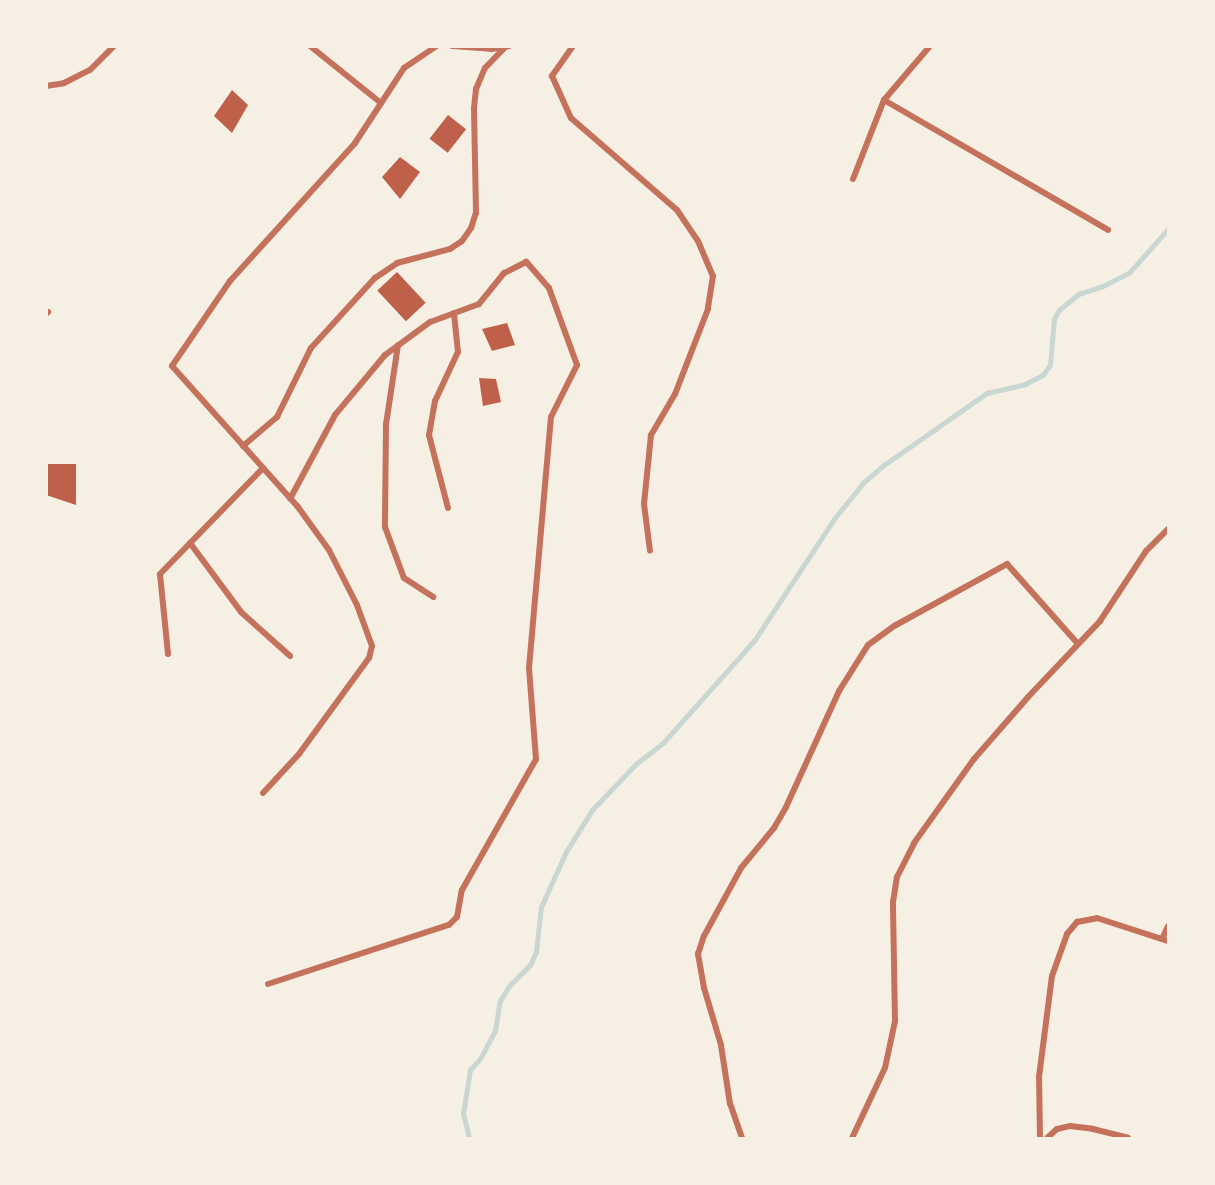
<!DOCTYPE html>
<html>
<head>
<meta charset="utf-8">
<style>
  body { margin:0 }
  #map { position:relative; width:1215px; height:1185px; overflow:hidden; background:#f6efe4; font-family:"Fira Sans Condensed",sans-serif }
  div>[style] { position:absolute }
  .stream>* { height:4.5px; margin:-2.25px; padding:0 2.25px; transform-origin:2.25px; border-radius:2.25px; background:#c9d6d2 }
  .building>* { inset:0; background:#bf614a; transform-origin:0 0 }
  .minor>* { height:6px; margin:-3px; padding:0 3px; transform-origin:3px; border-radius:3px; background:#c5725c }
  span { translate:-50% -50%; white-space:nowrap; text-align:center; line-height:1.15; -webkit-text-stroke:4.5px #f6efe4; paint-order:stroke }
  .frame { position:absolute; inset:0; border:48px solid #f6efe4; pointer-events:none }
</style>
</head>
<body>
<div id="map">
  <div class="stream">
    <div style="left:469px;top:1138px;width:25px;rotate:-104deg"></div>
    <div style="left:463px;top:1114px;width:45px;rotate:-81deg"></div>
    <div style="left:470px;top:1070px;width:15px;rotate:-48deg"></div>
    <div style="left:480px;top:1059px;width:32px;rotate:-62deg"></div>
    <div style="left:495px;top:1031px;width:30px;rotate:-81deg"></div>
    <div style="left:500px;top:1001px;width:17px;rotate:-59deg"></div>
    <div style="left:509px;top:986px;width:30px;rotate:-45deg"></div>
    <div style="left:530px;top:965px;width:14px;rotate:-65deg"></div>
    <div style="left:536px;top:952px;width:45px;rotate:-83.7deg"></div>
    <div style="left:541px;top:907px;width:60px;rotate:-65.6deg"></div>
    <div style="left:566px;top:852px;width:49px;rotate:-58.2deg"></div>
    <div style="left:592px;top:810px;width:64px;rotate:-46.3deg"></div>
    <div style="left:636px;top:764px;width:34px;rotate:-38deg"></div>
    <div style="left:663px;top:743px;width:137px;rotate:-48.3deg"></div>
    <div style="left:754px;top:641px;width:146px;rotate:-56.7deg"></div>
    <div style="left:834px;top:519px;width:46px;rotate:-51.1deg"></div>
    <div style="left:863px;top:483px;width:28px;rotate:-41deg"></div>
    <div style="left:884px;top:465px;width:126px;rotate:-35deg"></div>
    <div style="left:987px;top:393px;width:39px;rotate:-13deg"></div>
    <div style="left:1025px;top:384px;width:20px;rotate:-27deg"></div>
    <div style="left:1043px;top:375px;width:12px;rotate:-55deg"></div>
    <div style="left:1050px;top:365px;width:46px;rotate:-85deg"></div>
    <div style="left:1054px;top:319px;width:10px;rotate:-61deg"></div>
    <div style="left:1059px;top:310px;width:26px;rotate:-39deg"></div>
    <div style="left:1079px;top:294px;width:23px;rotate:-18deg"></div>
    <div style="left:1101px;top:287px;width:31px;rotate:-27deg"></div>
    <div style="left:1129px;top:273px;width:59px;rotate:-48.4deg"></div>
  </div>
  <div class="building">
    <div style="clip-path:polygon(232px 90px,248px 105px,232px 133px,214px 116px)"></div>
    <div style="left:448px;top:115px;width:23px;height:30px;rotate:38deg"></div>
    <div style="clip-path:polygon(400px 157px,420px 172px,400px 199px,382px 177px)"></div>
    <div style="left:397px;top:272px;width:42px;height:27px;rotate:47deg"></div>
    <div style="clip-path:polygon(507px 323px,515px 345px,492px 351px,482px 329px)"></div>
    <div style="clip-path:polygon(479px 378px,496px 379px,501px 402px,483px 406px)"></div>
    <div style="clip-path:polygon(46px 464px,76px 464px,76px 505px,46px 495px)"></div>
  </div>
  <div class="minor">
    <div style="left:310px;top:46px;width:91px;rotate:38.8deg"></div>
    <div style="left:452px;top:46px;width:39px;rotate:4deg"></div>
    <div style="left:491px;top:49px;width:18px;rotate:-9deg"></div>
    <div style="left:573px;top:46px;width:37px;rotate:125deg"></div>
    <div style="left:552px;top:76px;width:46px;rotate:65.7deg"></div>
    <div style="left:571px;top:118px;width:140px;rotate:41deg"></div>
    <div style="left:677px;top:210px;width:37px;rotate:56deg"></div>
    <div style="left:698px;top:241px;width:38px;rotate:67deg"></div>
    <div style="left:713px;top:276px;width:33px;rotate:99deg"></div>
    <div style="left:708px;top:309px;width:91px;rotate:111.2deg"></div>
    <div style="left:675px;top:394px;width:48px;rotate:120.3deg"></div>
    <div style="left:651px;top:435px;width:69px;rotate:95.8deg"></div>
    <div style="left:644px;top:504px;width:47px;rotate:82.7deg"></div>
    <div style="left:46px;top:86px;width:18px;rotate:-9deg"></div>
    <div style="left:64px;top:83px;width:29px;rotate:-27deg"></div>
    <div style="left:90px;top:70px;width:34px;rotate:-45deg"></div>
    <div style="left:884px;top:100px;width:259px;rotate:30.1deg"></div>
    <div style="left:853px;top:179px;width:85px;rotate:-68.6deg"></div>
    <div style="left:884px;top:100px;width:71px;rotate:-49.6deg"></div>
    <div style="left:46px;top:314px;width:3px;rotate:-45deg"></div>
    <div style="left:398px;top:345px;width:80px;rotate:98.6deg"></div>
    <div style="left:386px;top:424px;width:103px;rotate:90.6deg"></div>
    <div style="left:385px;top:527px;width:54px;rotate:69.6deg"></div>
    <div style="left:404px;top:578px;width:35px;rotate:33deg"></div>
    <div style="left:243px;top:446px;width:45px;rotate:-40.5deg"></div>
    <div style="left:277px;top:417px;width:77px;rotate:-63.8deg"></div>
    <div style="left:311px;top:348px;width:95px;rotate:-47.6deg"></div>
    <div style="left:375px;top:278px;width:27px;rotate:-34deg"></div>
    <div style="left:397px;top:263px;width:55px;rotate:-14.8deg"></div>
    <div style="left:450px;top:249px;width:14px;rotate:-34deg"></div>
    <div style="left:462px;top:241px;width:16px;rotate:-55deg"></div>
    <div style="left:471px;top:228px;width:16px;rotate:-72deg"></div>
    <div style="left:476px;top:213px;width:105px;rotate:-91.1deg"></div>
    <div style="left:474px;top:108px;width:19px;rotate:-84deg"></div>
    <div style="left:476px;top:89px;width:23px;rotate:-67deg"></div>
    <div style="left:485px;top:68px;width:29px;rotate:-46deg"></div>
    <div style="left:448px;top:508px;width:75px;rotate:-104.6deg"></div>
    <div style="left:429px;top:435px;width:35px;rotate:-80deg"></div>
    <div style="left:435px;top:401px;width:54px;rotate:-64.9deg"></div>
    <div style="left:458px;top:352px;width:39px;rotate:-96deg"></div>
    <div style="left:190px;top:543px;width:86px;rotate:53.5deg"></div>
    <div style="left:241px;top:612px;width:66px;rotate:41.9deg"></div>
    <div style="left:168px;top:654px;width:80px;rotate:-95.7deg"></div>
    <div style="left:160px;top:574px;width:148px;rotate:-45.8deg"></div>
    <div style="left:263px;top:793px;width:53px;rotate:-47.3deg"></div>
    <div style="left:299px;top:754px;width:119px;rotate:-53.9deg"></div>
    <div style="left:369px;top:658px;width:12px;rotate:-76deg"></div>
    <div style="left:372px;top:646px;width:44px;rotate:-110.1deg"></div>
    <div style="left:357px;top:605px;width:62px;rotate:-117deg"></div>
    <div style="left:329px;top:550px;width:53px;rotate:-125.8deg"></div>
    <div style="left:298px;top:507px;width:189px;rotate:-131.8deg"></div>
    <div style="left:172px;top:366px;width:103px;rotate:-55.7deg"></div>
    <div style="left:230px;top:281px;width:186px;rotate:-47.8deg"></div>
    <div style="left:355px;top:143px;width:90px;rotate:-56.8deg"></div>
    <div style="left:404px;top:68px;width:40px;rotate:-34deg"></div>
    <div style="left:1162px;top:939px;width:14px;rotate:-65deg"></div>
    <div style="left:268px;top:984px;width:190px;rotate:-18.1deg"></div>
    <div style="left:449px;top:925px;width:11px;rotate:-45deg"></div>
    <div style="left:457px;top:917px;width:27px;rotate:-80deg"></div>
    <div style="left:462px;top:890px;width:150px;rotate:-60.5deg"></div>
    <div style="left:536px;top:759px;width:91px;rotate:-94.4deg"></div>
    <div style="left:529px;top:668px;width:252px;rotate:-85deg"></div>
    <div style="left:551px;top:417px;width:58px;rotate:-63.4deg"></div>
    <div style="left:577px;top:365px;width:82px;rotate:-110deg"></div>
    <div style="left:549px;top:288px;width:35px;rotate:-131deg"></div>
    <div style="left:526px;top:262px;width:25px;rotate:153deg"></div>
    <div style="left:504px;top:273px;width:40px;rotate:129deg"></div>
    <div style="left:479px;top:304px;width:52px;rotate:159.8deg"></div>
    <div style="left:430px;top:322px;width:56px;rotate:143.7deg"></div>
    <div style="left:385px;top:355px;width:78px;rotate:129.8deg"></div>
    <div style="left:335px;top:415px;width:95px;rotate:118.2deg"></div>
    <div style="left:742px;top:1138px;width:36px;rotate:-109deg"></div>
    <div style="left:730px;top:1104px;width:60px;rotate:-98.7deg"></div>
    <div style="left:721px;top:1045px;width:59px;rotate:-106.6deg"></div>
    <div style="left:704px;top:988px;width:35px;rotate:-100deg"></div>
    <div style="left:698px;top:954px;width:19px;rotate:-72deg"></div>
    <div style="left:704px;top:936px;width:77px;rotate:-61.4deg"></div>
    <div style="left:741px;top:868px;width:52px;rotate:-50.5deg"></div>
    <div style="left:774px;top:828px;width:24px;rotate:-60deg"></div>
    <div style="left:786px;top:807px;width:128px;rotate:-65.4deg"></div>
    <div style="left:839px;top:691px;width:54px;rotate:-57.8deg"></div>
    <div style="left:868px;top:645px;width:34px;rotate:-36deg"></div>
    <div style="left:896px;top:625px;width:127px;rotate:-28.8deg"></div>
    <div style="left:1007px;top:564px;width:107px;rotate:48.4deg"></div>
    <div style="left:852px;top:1138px;width:77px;rotate:-64.8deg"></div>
    <div style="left:885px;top:1068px;width:48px;rotate:-78deg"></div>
    <div style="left:895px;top:1021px;width:119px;rotate:-91deg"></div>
    <div style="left:893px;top:902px;width:25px;rotate:-81deg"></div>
    <div style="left:897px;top:877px;width:38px;rotate:-63deg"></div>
    <div style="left:914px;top:843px;width:103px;rotate:-54.5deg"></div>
    <div style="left:974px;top:759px;width:82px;rotate:-48.9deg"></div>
    <div style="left:1028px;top:697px;width:105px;rotate:-46.5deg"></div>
    <div style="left:1100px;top:621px;width:84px;rotate:-56.7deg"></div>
    <div style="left:1146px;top:551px;width:31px;rotate:-45deg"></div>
    <div style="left:1040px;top:1138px;width:61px;rotate:-90.9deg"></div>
    <div style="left:1039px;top:1077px;width:102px;rotate:-82.7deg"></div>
    <div style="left:1052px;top:976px;width:45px;rotate:-70.3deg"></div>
    <div style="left:1067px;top:934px;width:16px;rotate:-50deg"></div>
    <div style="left:1077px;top:922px;width:20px;rotate:-11deg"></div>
    <div style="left:1097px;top:918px;width:75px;rotate:17.9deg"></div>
    <div style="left:1047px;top:1138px;width:13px;rotate:-42deg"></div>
    <div style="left:1057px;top:1129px;width:13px;rotate:-13deg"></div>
    <div style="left:1070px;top:1126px;width:23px;rotate:7deg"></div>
    <div style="left:1093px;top:1129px;width:36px;rotate:14deg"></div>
  </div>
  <div class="frame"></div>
</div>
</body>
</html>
